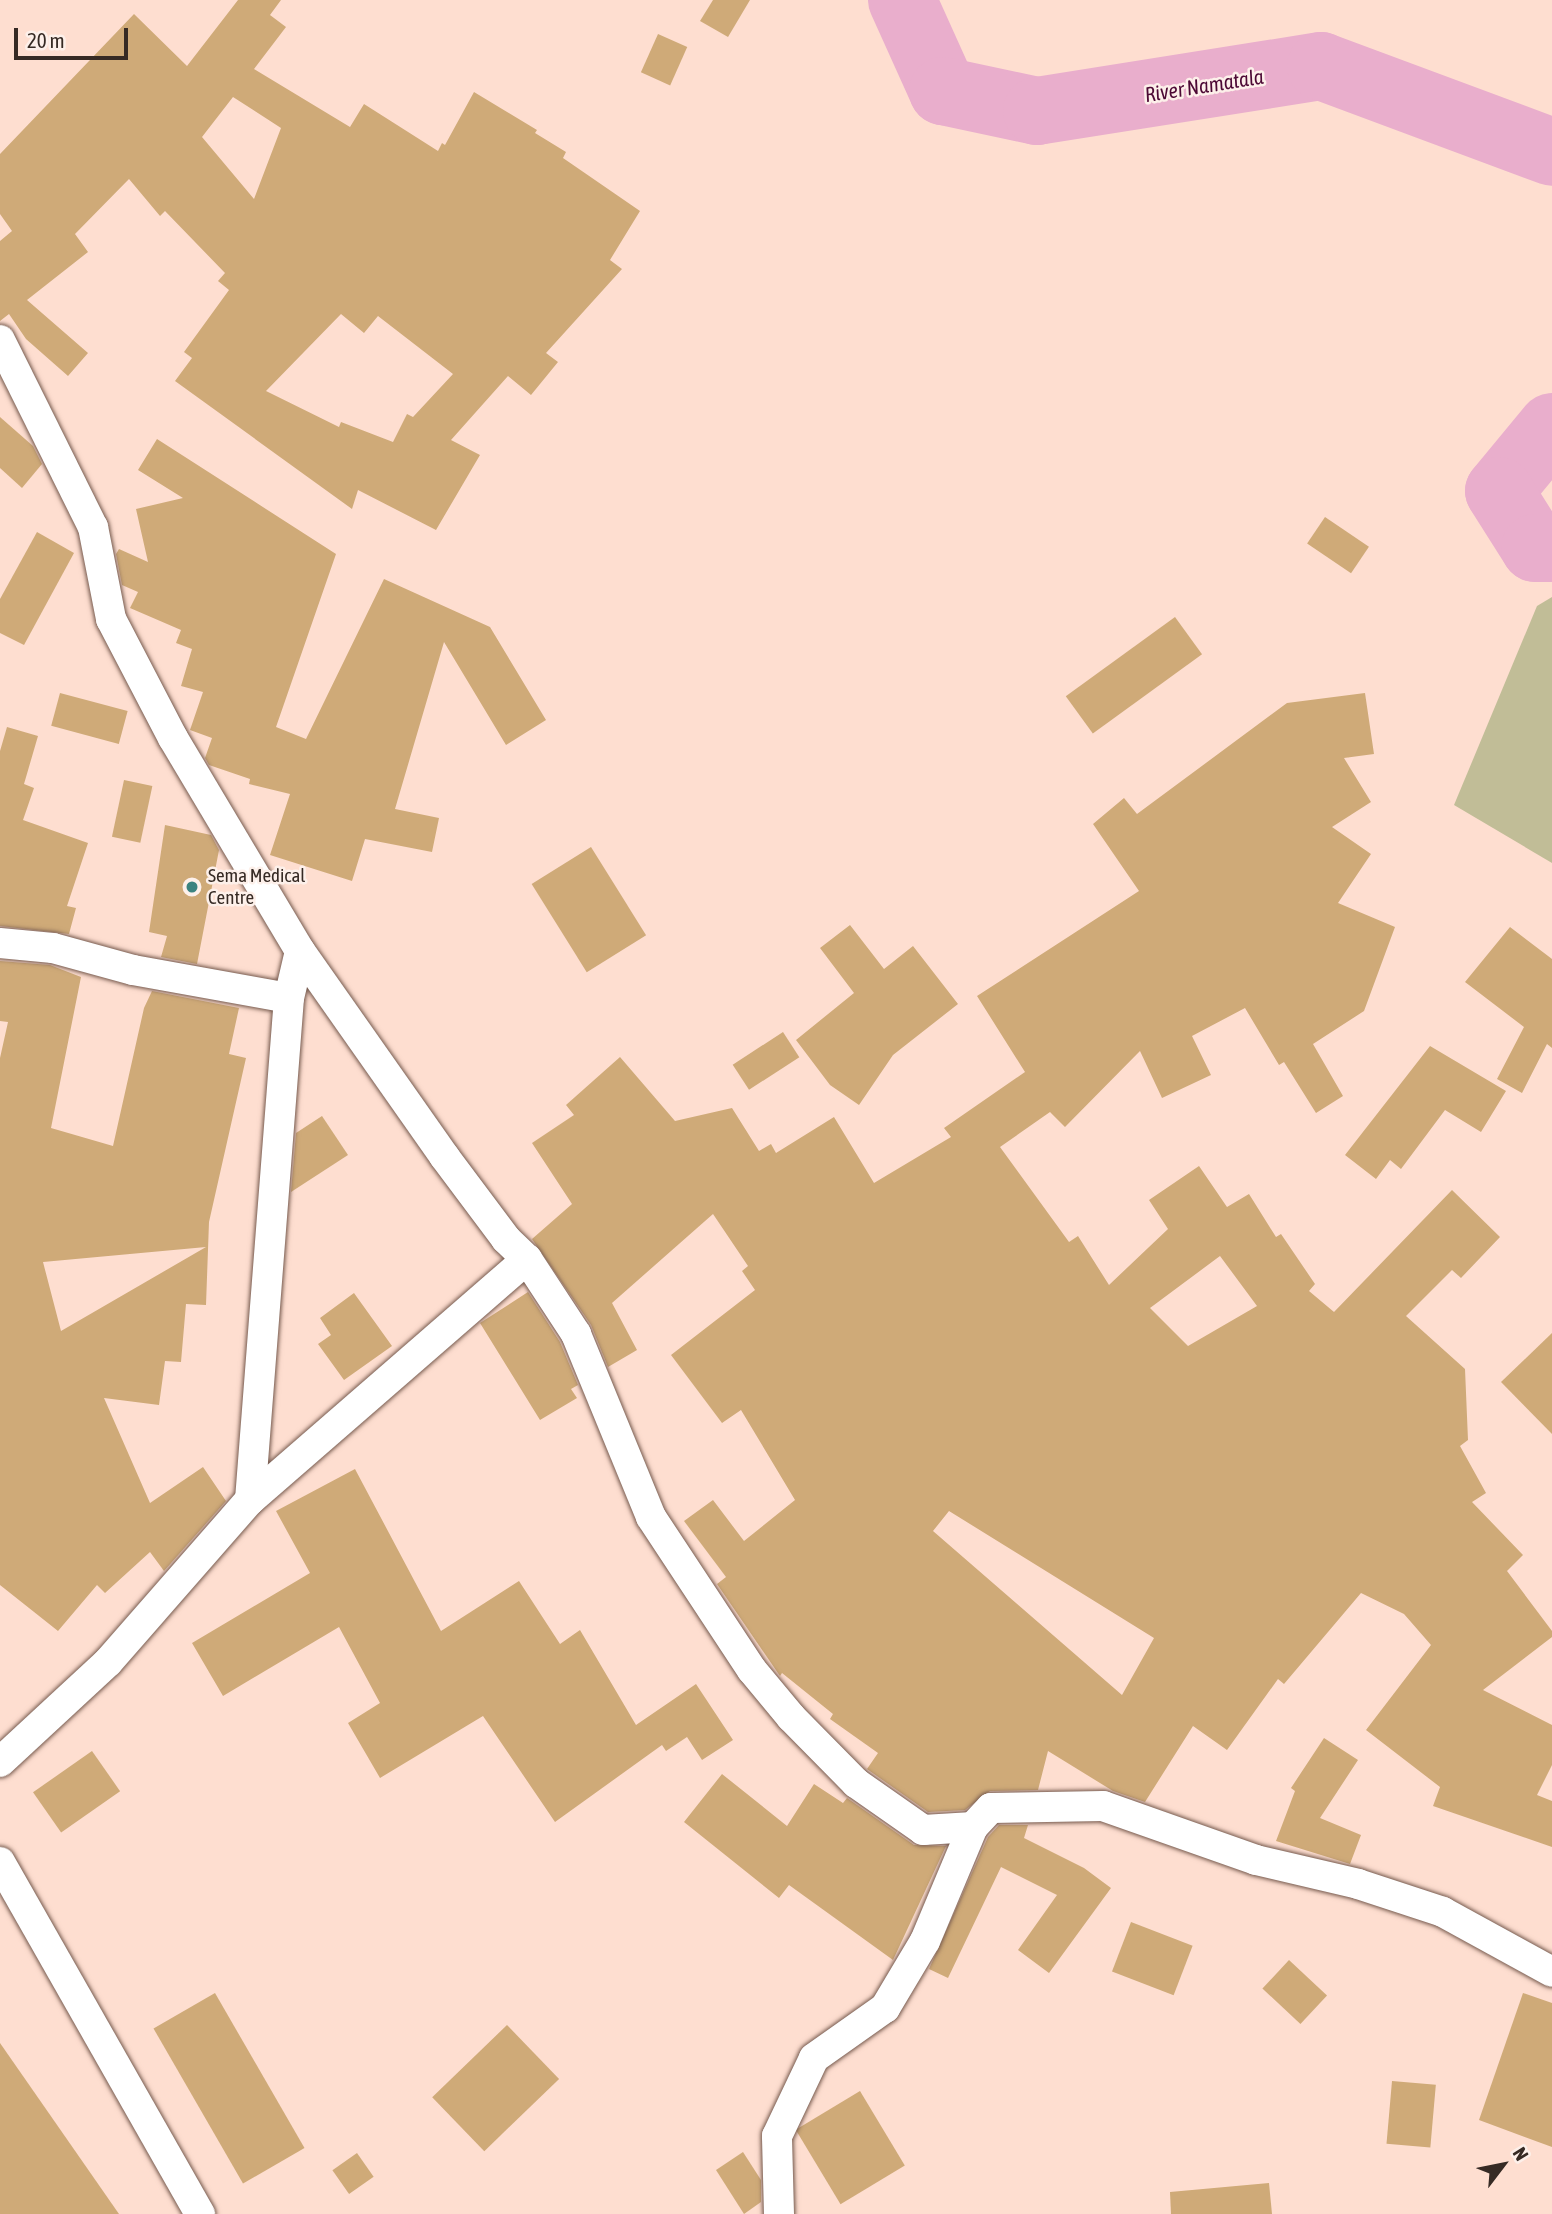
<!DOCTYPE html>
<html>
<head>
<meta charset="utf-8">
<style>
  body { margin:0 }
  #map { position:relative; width:1552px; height:2214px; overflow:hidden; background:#feded0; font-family:"Asap Condensed",sans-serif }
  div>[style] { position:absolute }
  .green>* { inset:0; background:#c1bd97 }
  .river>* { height:68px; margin:-34px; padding:0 34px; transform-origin:34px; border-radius:34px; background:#e9aecc }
  .building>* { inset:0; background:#cfaa78; transform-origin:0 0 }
  .roads { filter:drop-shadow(0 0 2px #765a4e) drop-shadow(0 0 2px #765a4e) }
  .street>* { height:30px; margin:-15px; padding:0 15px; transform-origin:15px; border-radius:15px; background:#fff }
  .dots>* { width:19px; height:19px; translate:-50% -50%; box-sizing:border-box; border:4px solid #fdf0ea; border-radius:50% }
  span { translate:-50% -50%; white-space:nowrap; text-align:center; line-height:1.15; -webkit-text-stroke:5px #fdf0ea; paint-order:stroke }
  .poi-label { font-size:19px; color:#362a24 }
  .left { translate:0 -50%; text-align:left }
  .water-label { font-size:21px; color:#4d0935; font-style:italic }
  .north { position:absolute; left:1468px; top:2130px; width:70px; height:70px; -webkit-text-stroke:5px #fdf0ea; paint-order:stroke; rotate:58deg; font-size:19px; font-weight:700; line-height:28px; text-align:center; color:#362a24 }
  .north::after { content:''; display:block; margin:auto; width:24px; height:32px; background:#362a24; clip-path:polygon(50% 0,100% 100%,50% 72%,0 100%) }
  .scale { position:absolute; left:14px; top:28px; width:114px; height:32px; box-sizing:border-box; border:4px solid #362a24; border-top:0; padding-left:9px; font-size:21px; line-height:24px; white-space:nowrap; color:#362a24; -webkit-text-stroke:5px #fdf0ea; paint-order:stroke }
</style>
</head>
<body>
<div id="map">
  <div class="green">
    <div style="clip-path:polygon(1552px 597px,1552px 863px,1454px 805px,1537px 606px)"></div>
  </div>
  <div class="river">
    <div style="left:902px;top:0;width:100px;rotate:65.7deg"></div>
    <div style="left:943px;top:91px;width:96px;rotate:12deg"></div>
    <div style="left:1037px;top:111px;width:288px;rotate:-9deg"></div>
    <div style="left:1321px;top:66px;width:246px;rotate:20.4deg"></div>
    <div style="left:1552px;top:427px;width:83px;rotate:129.6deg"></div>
    <div style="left:1499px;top:491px;width:67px;rotate:57.7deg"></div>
    <div style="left:1535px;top:548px;width:17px"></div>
  </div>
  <div class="building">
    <div style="clip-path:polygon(evenodd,238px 0,281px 0,270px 15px,286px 27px,254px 69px,350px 127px,364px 104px,438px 151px,442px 143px,445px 145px,474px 92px,537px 130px,535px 133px,566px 152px,563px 158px,640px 211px,610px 260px,622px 269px,546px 353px,558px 362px,531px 395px,508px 376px,451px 440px,480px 455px,436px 530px,358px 490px,352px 509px,175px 381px,192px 358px,184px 352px,229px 290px,218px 281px,225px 273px,165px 211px,160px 216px,129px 179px,75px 234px,88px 252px,27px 300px,88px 353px,68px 376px,26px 339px,9px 314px,0 321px,0 241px,12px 231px,0 214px,0 154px,134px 14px,187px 66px,238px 0,233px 97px,281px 128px,254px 199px,202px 137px,233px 97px,238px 0,341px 314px,364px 333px,378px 316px,453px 374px,413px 417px,407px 414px,393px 442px,341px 422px,339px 427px,266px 391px,341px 314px)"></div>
    <div style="clip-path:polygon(713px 0,750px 0,728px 37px,700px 21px)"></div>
    <div style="left:658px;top:34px;width:32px;height:42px;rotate:24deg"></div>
    <div style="clip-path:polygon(0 417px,33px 446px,42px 464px,22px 488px,0 468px)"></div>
    <div style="clip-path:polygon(157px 439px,336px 554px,276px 727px,306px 739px,384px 579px,490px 627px,546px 720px,506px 745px,444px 642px,395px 809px,439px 818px,432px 852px,365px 839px,352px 881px,270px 855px,290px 794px,249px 784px,250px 779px,209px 765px,205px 758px,212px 738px,190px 730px,203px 692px,181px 686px,192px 649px,176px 643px,181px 630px,130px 608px,138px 592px,122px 585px,116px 554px,119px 549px,148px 562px,136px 509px,183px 498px,138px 470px)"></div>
    <div style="left:1325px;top:517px;width:53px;height:32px;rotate:34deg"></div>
    <div style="clip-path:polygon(37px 532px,74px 553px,24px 645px,0 633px,0 599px)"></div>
    <div style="left:1175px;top:617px;width:46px;height:135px;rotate:54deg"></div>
    <div style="left:60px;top:693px;width:70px;height:34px;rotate:15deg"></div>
    <div style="clip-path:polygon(evenodd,1365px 693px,1374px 754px,1344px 758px,1371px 802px,1332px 827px,1371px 854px,1338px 903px,1395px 927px,1364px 1011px,1313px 1044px,1343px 1096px,1316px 1113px,1284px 1062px,1279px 1065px,1245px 1008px,1192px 1036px,1211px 1075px,1162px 1098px,1140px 1051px,1065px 1127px,1050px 1112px,1000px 1147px,1069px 1242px,1078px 1236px,1109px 1285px,1168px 1229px,1149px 1200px,1199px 1166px,1227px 1207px,1249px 1194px,1276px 1237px,1281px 1234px,1315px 1284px,1309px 1291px,1334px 1312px,1452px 1190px,1500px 1237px,1461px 1278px,1452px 1270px,1406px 1316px,1465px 1369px,1468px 1440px,1460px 1446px,1486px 1493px,1472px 1502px,1523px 1555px,1507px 1571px,1552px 1631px,1552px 1637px,1483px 1690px,1552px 1725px,1552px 1765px,1537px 1795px,1552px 1801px,1552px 1847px,1433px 1806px,1440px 1787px,1366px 1730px,1431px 1645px,1404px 1614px,1361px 1593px,1284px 1684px,1278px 1679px,1227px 1750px,1193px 1726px,1145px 1802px,1113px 1791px,1048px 1751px,1038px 1790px,990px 1791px,965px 1810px,928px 1812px,867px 1769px,878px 1753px,830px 1719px,833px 1714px,782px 1673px,780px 1676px,717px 1584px,726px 1577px,684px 1521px,713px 1500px,744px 1541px,795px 1500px,741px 1410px,722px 1423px,671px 1355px,755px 1290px,742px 1271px,748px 1266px,713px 1214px,612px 1303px,637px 1350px,608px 1367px,591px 1325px,532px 1239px,572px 1204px,532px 1143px,574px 1115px,566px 1105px,620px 1057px,675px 1121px,732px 1108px,759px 1151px,771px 1144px,776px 1153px,834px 1117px,874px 1183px,951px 1137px,944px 1128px,1025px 1072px,977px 996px,1139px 891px,1093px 824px,1124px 798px,1137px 814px,1287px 703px,1365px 693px,1220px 1256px,1257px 1306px,1188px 1346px,1150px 1308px,1220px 1256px,1365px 693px,949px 1511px,1154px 1638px,1122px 1695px,933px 1531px,949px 1511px)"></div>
    <div style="clip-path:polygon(7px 727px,38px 736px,24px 784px,34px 788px,23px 820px,88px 843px,67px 906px,76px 908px,69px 934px,0 926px,0 751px)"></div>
    <div style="left:124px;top:780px;width:29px;height:58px;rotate:12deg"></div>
    <div style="clip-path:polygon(165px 825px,211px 835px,219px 850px,197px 964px,161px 957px,167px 936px,149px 932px)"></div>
    <div style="left:591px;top:847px;width:104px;height:70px;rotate:58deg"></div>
    <div style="clip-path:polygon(850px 925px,884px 969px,913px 946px,958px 1004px,893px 1055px,859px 1105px,830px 1085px,796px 1040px,854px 993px,820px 948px)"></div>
    <div style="clip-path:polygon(1510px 927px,1552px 959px,1552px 1048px,1547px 1044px,1522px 1093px,1497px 1079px,1524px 1027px,1465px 982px)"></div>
    <div style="clip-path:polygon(evenodd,0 961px,50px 965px,81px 977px,51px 1128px,113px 1146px,144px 1008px,152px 991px,239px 1008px,229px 1054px,246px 1058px,209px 1222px,206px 1305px,186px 1304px,181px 1362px,165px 1361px,159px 1405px,104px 1398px,150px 1503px,203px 1467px,226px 1501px,164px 1571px,150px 1552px,105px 1593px,97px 1585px,58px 1631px,0 1585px,0 1058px,8px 1022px,0 1021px,0 961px,206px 1247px,61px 1331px,43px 1262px,206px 1247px)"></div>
    <div style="left:783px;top:1032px;width:30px;height:60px;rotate:57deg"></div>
    <div style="clip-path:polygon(1430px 1046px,1506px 1091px,1481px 1132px,1445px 1110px,1401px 1169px,1390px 1160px,1376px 1179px,1345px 1155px)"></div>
    <div style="clip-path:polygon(322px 1116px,348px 1155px,291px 1192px,296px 1133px)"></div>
    <div style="clip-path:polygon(528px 1292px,560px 1342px,578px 1385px,571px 1389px,577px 1398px,540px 1420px,480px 1323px)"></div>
    <div style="clip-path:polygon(354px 1293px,392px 1346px,344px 1380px,318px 1344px,331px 1335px,320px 1318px)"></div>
    <div style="clip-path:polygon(1552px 1333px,1552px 1434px,1501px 1382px)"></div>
    <div style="clip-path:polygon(355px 1469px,441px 1631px,519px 1581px,560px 1644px,580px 1630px,636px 1725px,696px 1684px,733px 1740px,702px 1760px,687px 1737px,666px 1751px,662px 1745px,555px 1822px,483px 1716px,380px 1778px,348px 1723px,380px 1703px,339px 1627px,223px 1696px,192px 1643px,310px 1573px,276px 1511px)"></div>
    <div style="clip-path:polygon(1324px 1738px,1358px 1760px,1320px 1818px,1361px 1835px,1350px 1864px,1276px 1841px,1295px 1791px,1291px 1788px)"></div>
    <div style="left:92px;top:1751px;width:49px;height:72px;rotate:55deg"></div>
    <div style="clip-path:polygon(722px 1774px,787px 1826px,814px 1784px,843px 1803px,847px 1798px,914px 1845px,946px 1846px,893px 1960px,789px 1885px,779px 1898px,684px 1822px)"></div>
    <div style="clip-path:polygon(999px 1825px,1028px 1825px,1024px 1838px,1084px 1868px,1111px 1888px,1049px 1973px,1018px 1950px,1057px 1895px,1001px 1867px,948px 1978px,929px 1969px,988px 1837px)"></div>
    <div style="left:1131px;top:1922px;width:66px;height:53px;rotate:21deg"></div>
    <div style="left:1289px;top:1960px;width:52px;height:39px;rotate:43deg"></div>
    <div style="left:215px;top:1993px;width:179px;height:71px;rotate:60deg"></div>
    <div style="clip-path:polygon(1523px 1993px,1552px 2003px,1552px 2147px,1479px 2120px)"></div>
    <div style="left:507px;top:2025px;width:75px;height:104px;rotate:46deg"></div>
    <div style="clip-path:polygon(0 2043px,119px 2214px,0 2214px)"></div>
    <div style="left:1392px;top:2081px;width:44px;height:63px;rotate:5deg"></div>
    <div style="left:860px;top:2091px;width:87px;height:75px;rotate:59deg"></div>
    <div style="clip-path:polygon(743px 2152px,761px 2180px,761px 2202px,744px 2214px,716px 2170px)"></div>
    <div style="left:357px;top:2153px;width:29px;height:30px;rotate:55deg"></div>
    <div style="clip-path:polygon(1269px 2183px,1272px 2214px,1171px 2214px,1170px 2192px)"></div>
  </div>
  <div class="roads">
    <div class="street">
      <div style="left:0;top:340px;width:209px;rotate:63.6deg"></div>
      <div style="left:93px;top:527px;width:94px;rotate:78.9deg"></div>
      <div style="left:111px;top:619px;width:134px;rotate:62.5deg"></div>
      <div style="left:173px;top:738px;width:248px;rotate:59.2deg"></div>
      <div style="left:300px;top:951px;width:251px;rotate:54.9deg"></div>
      <div style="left:444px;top:1156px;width:104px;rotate:53.2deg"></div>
      <div style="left:506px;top:1239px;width:29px;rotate:44deg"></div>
      <div style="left:527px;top:1259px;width:90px;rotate:56.8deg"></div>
      <div style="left:576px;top:1334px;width:198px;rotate:67.7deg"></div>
      <div style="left:651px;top:1517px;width:183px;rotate:56.6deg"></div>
      <div style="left:752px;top:1670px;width:61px;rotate:50.3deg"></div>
      <div style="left:791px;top:1717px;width:93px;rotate:45.4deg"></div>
      <div style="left:856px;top:1783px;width:82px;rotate:35deg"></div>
      <div style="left:923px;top:1830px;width:50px;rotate:-3.4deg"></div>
      <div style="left:973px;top:1827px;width:26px;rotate:-47deg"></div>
      <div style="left:991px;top:1808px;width:112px;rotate:-1deg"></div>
      <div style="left:1103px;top:1806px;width:162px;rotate:19.4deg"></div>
      <div style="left:1256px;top:1860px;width:105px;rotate:13.2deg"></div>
      <div style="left:1358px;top:1884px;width:89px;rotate:18.2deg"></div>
      <div style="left:1443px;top:1912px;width:124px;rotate:28.8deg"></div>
      <div style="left:0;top:943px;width:53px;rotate:5.4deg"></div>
      <div style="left:53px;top:948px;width:83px;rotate:15.4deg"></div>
      <div style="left:133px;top:970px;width:158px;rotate:10.2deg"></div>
      <div style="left:250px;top:1500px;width:504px;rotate:-85.56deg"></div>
      <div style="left:289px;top:998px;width:48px;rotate:-76.8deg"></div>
      <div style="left:0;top:1762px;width:147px;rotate:-42.8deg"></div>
      <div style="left:108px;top:1662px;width:215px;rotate:-48.8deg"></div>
      <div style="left:250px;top:1500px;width:367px;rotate:-41deg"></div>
      <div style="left:0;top:1862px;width:405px;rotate:60.4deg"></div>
      <div style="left:779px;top:2214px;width:78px;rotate:-91.5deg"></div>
      <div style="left:777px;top:2136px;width:86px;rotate:-64.6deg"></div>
      <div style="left:814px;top:2058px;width:87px;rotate:-35.2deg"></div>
      <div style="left:885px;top:2008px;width:78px;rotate:-59.2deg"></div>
      <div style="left:925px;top:1941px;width:124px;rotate:-67.2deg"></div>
    </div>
  </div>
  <div class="dots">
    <div style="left:192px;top:887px;background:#3b8380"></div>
  </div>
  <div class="poi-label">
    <span class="left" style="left:208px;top:887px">Sema Medical<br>Centre</span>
  </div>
  <div class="water-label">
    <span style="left:1204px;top:85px;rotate:-9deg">River Namatala</span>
  </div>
  <div class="north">N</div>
  <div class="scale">20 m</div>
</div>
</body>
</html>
